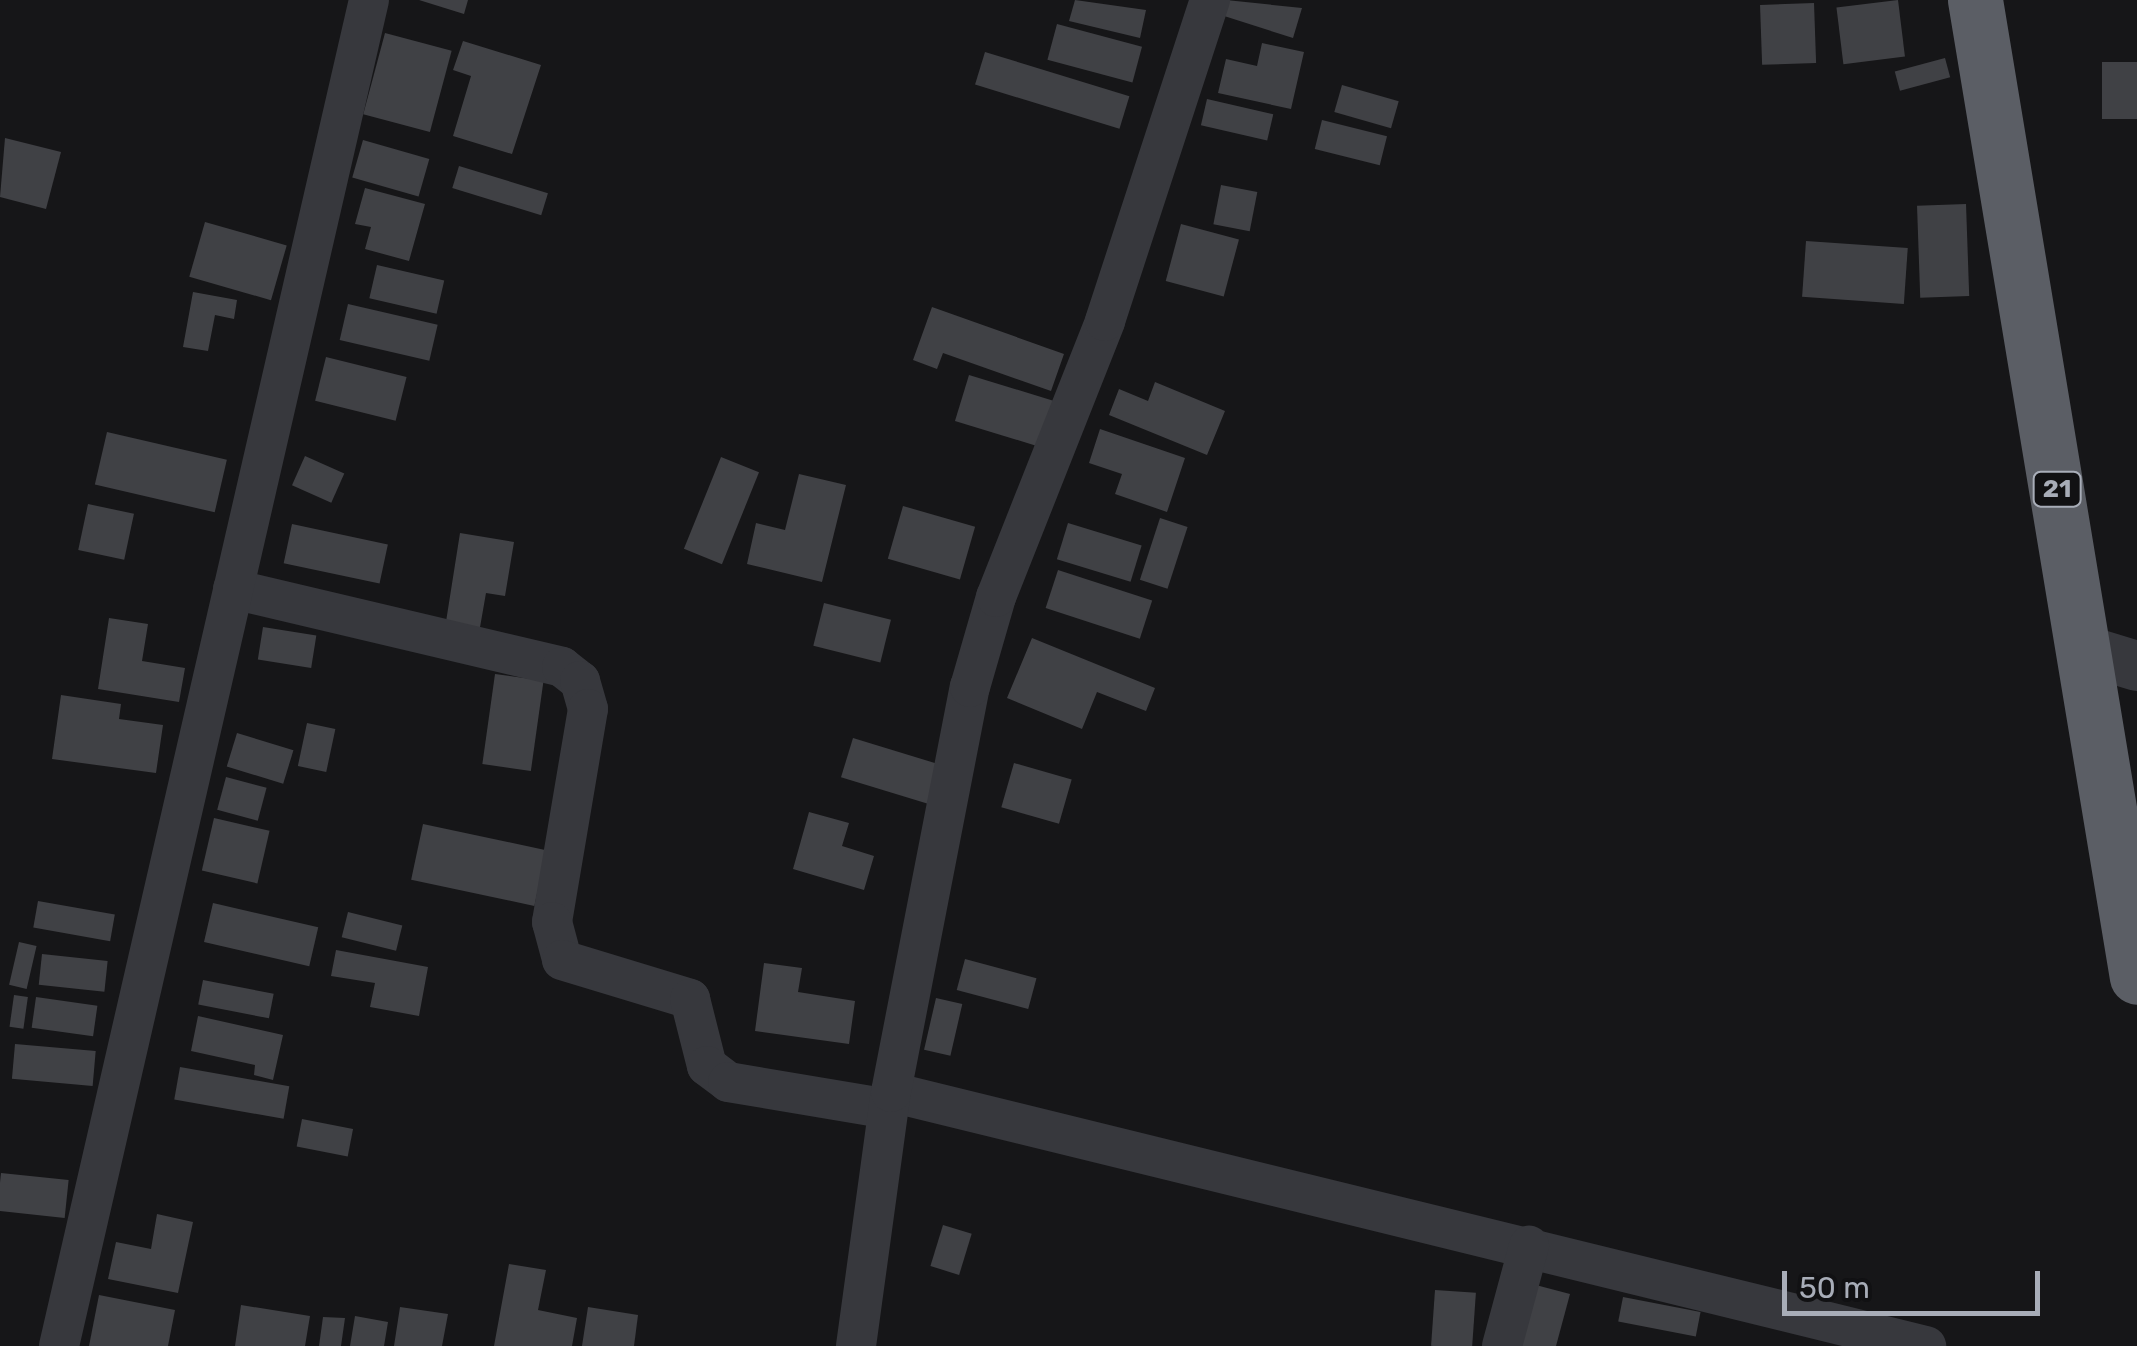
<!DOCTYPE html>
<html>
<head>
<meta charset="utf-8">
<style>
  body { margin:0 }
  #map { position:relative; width:2137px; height:1346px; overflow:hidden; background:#161618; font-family:Rubik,sans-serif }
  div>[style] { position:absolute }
  .building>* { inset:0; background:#404145; transform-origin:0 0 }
  .minor>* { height:40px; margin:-20px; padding:0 20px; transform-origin:20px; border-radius:20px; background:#37383d }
  .tertiary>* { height:50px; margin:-25px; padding:0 25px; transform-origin:25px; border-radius:25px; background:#37383d }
  .trunk>* { height:55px; margin:-27.5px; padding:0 27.5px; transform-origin:27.5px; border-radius:27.5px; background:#5b5e65 }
  span { translate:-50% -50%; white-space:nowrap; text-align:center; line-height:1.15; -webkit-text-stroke:9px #111113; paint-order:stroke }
  .shield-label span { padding:2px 8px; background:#111113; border:2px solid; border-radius:8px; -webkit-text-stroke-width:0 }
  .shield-label { font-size:25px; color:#a8adb8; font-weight:700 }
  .scale { position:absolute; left:1782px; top:1271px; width:258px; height:45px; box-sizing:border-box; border:5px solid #a8adb8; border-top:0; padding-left:12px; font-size:30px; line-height:35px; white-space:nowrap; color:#a8adb8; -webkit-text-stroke:8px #111113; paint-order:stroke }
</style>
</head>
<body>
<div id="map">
  <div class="building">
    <div style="clip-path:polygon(419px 0,468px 0,464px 14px)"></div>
    <div style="clip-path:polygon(1075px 0,1146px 10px,1140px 38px,1069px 21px)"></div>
    <div style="clip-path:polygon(1226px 0,1302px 8px,1293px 38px,1221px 15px)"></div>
    <div style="left:1898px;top:0;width:57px;height:62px;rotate:83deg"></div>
    <div style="left:1814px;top:3px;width:60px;height:54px;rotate:88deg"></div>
    <div style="left:1057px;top:24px;width:88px;height:37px;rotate:15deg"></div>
    <div style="left:385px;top:33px;width:69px;height:84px;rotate:15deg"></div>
    <div style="clip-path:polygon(463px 41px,541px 65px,512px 154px,453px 136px,471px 76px,453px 70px)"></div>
    <div style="clip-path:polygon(1262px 43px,1304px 52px,1291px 109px,1218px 93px,1226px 59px,1257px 66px)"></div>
    <div style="left:985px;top:52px;width:151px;height:34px;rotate:17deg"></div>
    <div style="left:1945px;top:58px;width:20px;height:52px;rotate:75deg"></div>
    <div style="left:2137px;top:62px;width:57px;height:35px;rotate:90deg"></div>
    <div style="left:1342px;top:85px;width:59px;height:28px;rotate:16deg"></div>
    <div style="left:1207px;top:99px;width:68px;height:27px;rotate:13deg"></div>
    <div style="left:1322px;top:120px;width:67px;height:30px;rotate:14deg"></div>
    <div style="clip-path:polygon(5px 138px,61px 152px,46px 209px,0 197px)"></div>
    <div style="left:363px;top:140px;width:69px;height:39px;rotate:16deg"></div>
    <div style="left:459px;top:166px;width:93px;height:23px;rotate:17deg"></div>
    <div style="left:1221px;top:185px;width:37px;height:40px;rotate:11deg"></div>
    <div style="clip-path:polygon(365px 188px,425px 204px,409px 261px,365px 249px,371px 227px,355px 224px)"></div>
    <div style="left:1966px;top:204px;width:92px;height:49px;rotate:88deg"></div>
    <div style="left:205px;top:222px;width:85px;height:57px;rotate:16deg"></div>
    <div style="left:1181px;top:224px;width:60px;height:59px;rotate:15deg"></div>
    <div style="left:1806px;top:241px;width:102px;height:56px;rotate:4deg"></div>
    <div style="left:377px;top:265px;width:69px;height:34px;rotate:13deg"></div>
    <div style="clip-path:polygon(193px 292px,237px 300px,234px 319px,215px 315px,208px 351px,183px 347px)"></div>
    <div style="left:348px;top:304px;width:92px;height:37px;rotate:13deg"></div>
    <div style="clip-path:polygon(932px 307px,1064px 354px,1051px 391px,943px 353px,937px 369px,913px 360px)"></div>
    <div style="left:326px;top:357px;width:83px;height:45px;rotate:14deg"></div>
    <div style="left:969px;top:375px;width:94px;height:48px;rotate:17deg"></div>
    <div style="clip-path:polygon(1155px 382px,1225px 411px,1207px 455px,1109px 415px,1119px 389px,1148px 401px)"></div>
    <div style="clip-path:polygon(1100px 429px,1185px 458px,1167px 512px,1115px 494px,1122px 474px,1089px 463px)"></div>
    <div style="left:107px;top:432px;width:123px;height:54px;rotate:13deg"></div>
    <div style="left:305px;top:456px;width:43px;height:32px;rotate:24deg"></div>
    <div style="left:721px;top:457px;width:41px;height:99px;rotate:22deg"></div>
    <div style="clip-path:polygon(799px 474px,846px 485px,822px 582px,747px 564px,756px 523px,785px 530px)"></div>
    <div style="left:88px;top:504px;width:47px;height:47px;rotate:12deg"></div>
    <div style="left:903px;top:506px;width:75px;height:55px;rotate:16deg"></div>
    <div style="left:1160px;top:518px;width:29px;height:65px;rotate:18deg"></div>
    <div style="left:1068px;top:523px;width:77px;height:38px;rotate:17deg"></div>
    <div style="left:292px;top:524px;width:98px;height:40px;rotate:12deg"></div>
    <div style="clip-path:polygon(460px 533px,514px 542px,505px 596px,486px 593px,479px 633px,445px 628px)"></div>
    <div style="left:1058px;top:570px;width:99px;height:40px;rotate:18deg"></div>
    <div style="left:824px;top:603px;width:69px;height:44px;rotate:14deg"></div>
    <div style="clip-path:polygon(109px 618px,148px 624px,142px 661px,185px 668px,179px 702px,98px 689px)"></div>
    <div style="left:263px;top:627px;width:54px;height:33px;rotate:9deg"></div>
    <div style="clip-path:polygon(1032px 638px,1155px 688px,1146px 711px,1097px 692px,1082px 729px,1007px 698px)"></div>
    <div style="left:495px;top:674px;width:49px;height:91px;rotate:8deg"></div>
    <div style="clip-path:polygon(61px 695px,121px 704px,119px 719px,163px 725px,156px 773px,52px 759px)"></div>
    <div style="left:307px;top:723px;width:29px;height:44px;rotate:12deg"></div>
    <div style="left:237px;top:733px;width:59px;height:35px;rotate:17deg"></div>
    <div style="left:853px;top:738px;width:90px;height:41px;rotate:17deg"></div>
    <div style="left:1014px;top:763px;width:60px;height:46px;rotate:16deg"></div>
    <div style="left:226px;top:777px;width:42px;height:34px;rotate:15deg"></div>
    <div style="clip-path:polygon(809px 812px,849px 823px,842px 846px,874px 856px,864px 890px,793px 869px)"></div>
    <div style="left:214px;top:818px;width:57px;height:54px;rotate:13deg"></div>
    <div style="left:423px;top:824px;width:126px;height:57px;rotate:12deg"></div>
    <div style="left:38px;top:901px;width:78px;height:27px;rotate:10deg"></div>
    <div style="left:213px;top:903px;width:108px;height:40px;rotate:13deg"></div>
    <div style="left:348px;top:912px;width:56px;height:26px;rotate:14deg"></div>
    <div style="left:19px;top:942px;width:18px;height:44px;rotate:13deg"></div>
    <div style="clip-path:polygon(336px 950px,428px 967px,419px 1016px,370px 1007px,375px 983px,331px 976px)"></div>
    <div style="left:42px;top:954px;width:66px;height:31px;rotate:6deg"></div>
    <div style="left:965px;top:959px;width:74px;height:32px;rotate:15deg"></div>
    <div style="clip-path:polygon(764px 963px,802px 968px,798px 992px,855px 1001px,849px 1044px,755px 1031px)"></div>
    <div style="left:203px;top:980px;width:72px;height:25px;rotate:11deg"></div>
    <div style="left:14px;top:995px;width:14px;height:32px;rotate:8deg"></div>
    <div style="left:36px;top:997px;width:62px;height:31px;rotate:8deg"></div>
    <div style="left:936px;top:998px;width:27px;height:53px;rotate:13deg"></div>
    <div style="clip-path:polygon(198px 1016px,283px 1035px,273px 1080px,254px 1075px,255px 1065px,191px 1051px)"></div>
    <div style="left:15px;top:1044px;width:81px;height:35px;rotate:5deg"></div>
    <div style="left:180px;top:1067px;width:111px;height:33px;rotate:10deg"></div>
    <div style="left:302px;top:1119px;width:52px;height:28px;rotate:11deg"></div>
    <div style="left:1px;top:1173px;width:68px;height:38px;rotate:6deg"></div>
    <div style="clip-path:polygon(157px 1214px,193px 1222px,178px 1293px,108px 1279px,116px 1242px,151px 1249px)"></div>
    <div style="left:943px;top:1225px;width:30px;height:43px;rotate:17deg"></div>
    <div style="clip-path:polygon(509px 1264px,546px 1270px,538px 1310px,577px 1318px,572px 1346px,494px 1346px)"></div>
    <div style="clip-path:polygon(1532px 1284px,1570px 1294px,1556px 1346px,1516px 1346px)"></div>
    <div style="left:1435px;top:1290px;width:41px;height:56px;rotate:4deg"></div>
    <div style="clip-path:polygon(99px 1295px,175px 1310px,168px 1346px,89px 1346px)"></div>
    <div style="left:1623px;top:1297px;width:79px;height:25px;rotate:11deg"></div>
    <div style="clip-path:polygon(241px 1305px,310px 1316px,305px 1346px,235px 1346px)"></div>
    <div style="clip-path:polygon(400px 1307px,448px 1314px,442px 1346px,394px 1346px)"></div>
    <div style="clip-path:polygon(588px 1307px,638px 1315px,634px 1346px,582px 1346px)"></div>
    <div style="clip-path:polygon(355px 1316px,388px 1322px,384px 1346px,350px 1346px)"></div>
    <div style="clip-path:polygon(323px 1317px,345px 1318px,341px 1346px,319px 1346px)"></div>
  </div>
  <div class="minor">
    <div style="left:233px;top:589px;width:338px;rotate:13.3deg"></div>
    <div style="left:562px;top:667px;width:23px;rotate:38deg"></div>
    <div style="left:580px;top:681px;width:29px;rotate:74deg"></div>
    <div style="left:588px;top:709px;width:216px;rotate:99.6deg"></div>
    <div style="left:552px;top:922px;width:39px;rotate:75deg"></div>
    <div style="left:562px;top:960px;width:134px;rotate:16.9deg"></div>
    <div style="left:690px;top:999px;width:69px;rotate:75.8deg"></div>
    <div style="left:707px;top:1066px;width:26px;rotate:37deg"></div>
    <div style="left:728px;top:1082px;width:163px;rotate:9.5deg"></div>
    <div style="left:891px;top:1092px;width:1066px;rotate:13.79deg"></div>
    <div style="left:59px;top:1346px;width:1381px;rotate:-77.03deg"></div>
    <div style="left:856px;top:1346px;width:256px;rotate:-82.2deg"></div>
    <div style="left:891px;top:1092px;width:413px;rotate:-79deg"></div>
    <div style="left:970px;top:687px;width:94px;rotate:-73.9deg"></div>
    <div style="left:996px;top:597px;width:297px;rotate:-68.4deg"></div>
    <div style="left:1105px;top:321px;width:338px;rotate:-71.9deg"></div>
    <div style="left:1502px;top:1346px;width:104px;rotate:-74.9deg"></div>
  </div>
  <div class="tertiary">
    <div style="left:2084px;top:650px;width:55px;rotate:16.8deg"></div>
  </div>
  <div class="trunk">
    <div style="left:1975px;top:0;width:990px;rotate:80.59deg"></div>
  </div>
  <div class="shield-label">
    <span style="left:2057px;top:489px">21</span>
  </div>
  <div class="scale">50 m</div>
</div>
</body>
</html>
